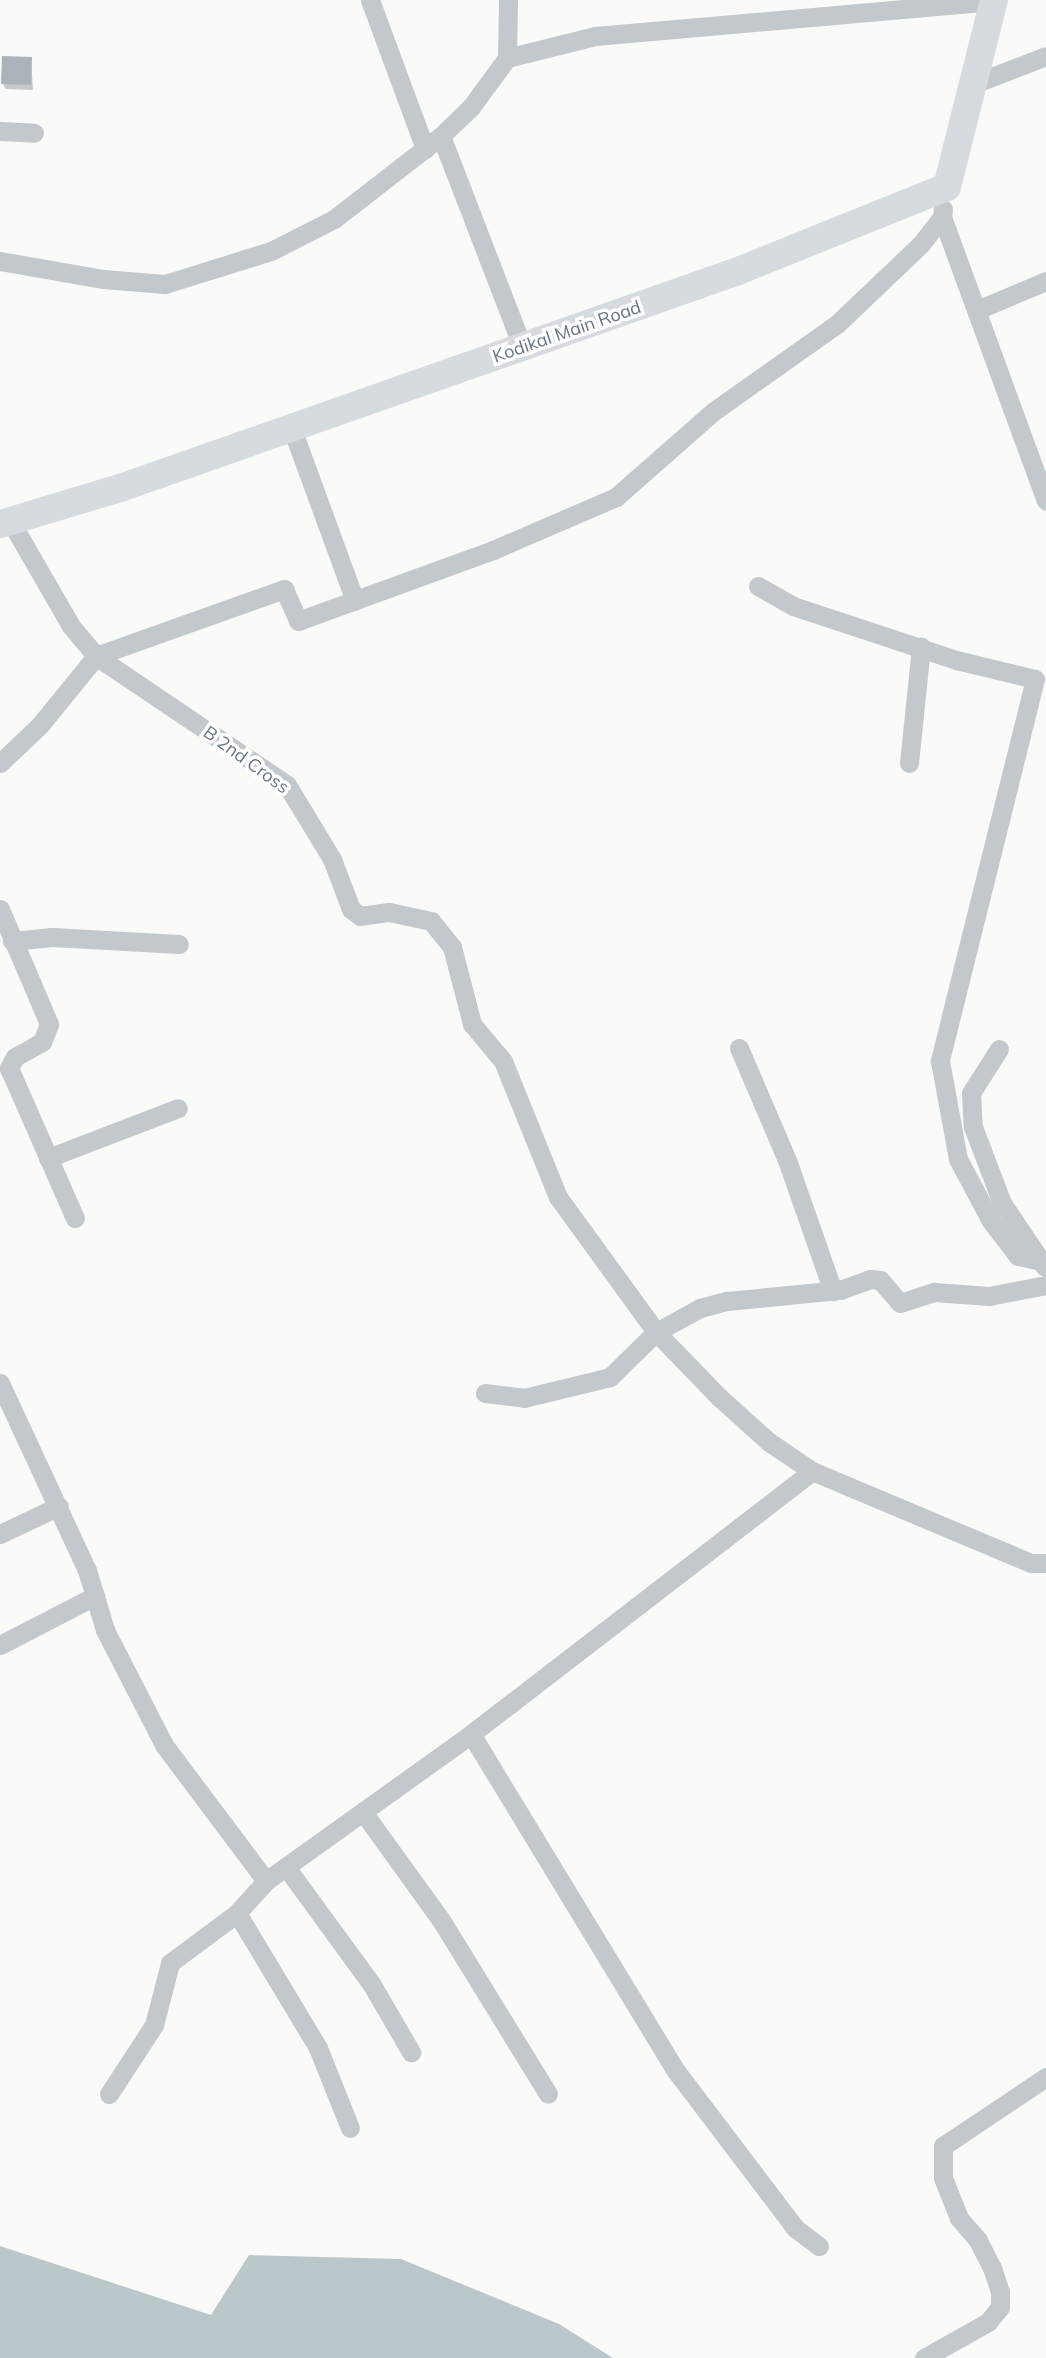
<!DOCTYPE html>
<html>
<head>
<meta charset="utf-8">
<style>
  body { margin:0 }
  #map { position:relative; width:1046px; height:2358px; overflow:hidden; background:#fafaf8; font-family:Mulish,sans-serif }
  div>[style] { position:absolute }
  .water>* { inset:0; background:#bbc7cb }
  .shadow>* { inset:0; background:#0003 }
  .building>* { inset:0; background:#aab3b9; transform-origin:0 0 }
  .street>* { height:19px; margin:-9.5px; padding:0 9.5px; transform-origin:9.5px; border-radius:9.5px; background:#c3c8cc }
  .secondary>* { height:28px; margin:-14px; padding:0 14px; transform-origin:14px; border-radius:14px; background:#d6dbdf }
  span { translate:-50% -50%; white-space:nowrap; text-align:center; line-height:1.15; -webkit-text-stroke:7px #fff; paint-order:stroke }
  .street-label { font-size:18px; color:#657683 }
</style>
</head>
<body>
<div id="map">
  <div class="water">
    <div style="clip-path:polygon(0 2246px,211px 2315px,249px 2255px,401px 2259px,559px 2324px,613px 2358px,0 2358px)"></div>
  </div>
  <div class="shadow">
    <div style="clip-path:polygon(31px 59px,33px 90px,6px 89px,3px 84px)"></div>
  </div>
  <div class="building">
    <div style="left:2px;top:56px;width:30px;height:28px;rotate:2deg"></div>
  </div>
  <div class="street">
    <div style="left:370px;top:0;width:159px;rotate:69.7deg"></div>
    <div style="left:507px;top:58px;width:91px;rotate:-14deg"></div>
    <div style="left:595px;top:36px;width:400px;rotate:-5deg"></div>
    <div style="left:971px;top:85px;width:80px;rotate:-21.1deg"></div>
    <div style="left:0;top:131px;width:34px;rotate:3deg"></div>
    <div style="left:441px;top:136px;width:227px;rotate:68.9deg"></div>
    <div style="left:943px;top:209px;width:8px;rotate:97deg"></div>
    <div style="left:942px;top:217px;width:302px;rotate:69.9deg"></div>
    <div style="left:0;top:261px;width:105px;rotate:9.9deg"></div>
    <div style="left:103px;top:279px;width:62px;rotate:4.6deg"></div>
    <div style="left:165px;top:284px;width:111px;rotate:-17.3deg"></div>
    <div style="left:271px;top:251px;width:71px;rotate:-26.9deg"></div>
    <div style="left:334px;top:219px;width:135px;rotate:-37.8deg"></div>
    <div style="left:441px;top:136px;width:42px;rotate:-44deg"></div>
    <div style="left:471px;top:107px;width:61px;rotate:-53.7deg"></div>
    <div style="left:507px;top:58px;width:58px;rotate:-89deg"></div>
    <div style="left:977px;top:310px;width:75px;rotate:-22.8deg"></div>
    <div style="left:291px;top:426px;width:186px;rotate:69.9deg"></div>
    <div style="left:11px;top:522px;width:120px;rotate:60deg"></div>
    <div style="left:71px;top:626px;width:39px;rotate:50deg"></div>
    <div style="left:96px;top:656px;width:230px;rotate:34deg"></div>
    <div style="left:287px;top:785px;width:87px;rotate:58.7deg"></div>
    <div style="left:332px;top:859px;width:53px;rotate:69.2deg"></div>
    <div style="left:351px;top:909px;width:11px;rotate:38deg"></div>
    <div style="left:360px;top:916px;width:29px;rotate:-8deg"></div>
    <div style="left:389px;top:912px;width:43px;rotate:12.1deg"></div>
    <div style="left:431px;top:921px;width:33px;rotate:51deg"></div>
    <div style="left:452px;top:947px;width:80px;rotate:75.4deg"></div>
    <div style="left:472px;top:1024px;width:48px;rotate:50deg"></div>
    <div style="left:503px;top:1061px;width:147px;rotate:68deg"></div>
    <div style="left:558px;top:1197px;width:167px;rotate:54deg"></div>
    <div style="left:656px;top:1332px;width:91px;rotate:45.9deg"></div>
    <div style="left:719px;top:1397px;width:67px;rotate:42deg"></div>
    <div style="left:769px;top:1442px;width:52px;rotate:34deg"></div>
    <div style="left:812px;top:1471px;width:238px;rotate:22.8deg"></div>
    <div style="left:1031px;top:1563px;width:15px"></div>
    <div style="left:758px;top:586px;width:40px;rotate:29.7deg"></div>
    <div style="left:793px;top:606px;width:172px;rotate:18.3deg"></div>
    <div style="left:956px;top:660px;width:81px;rotate:13.5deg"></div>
    <div style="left:1035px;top:679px;width:394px;rotate:104deg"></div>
    <div style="left:940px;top:1061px;width:100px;rotate:79.6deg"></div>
    <div style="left:958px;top:1159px;width:70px;rotate:62deg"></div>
    <div style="left:991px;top:1221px;width:44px;rotate:52.4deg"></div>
    <div style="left:1018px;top:1256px;width:24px;rotate:12deg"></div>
    <div style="left:0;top:763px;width:55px;rotate:-43.5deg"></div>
    <div style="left:40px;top:725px;width:89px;rotate:-50.9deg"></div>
    <div style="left:96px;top:656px;width:200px;rotate:-19.6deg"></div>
    <div style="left:284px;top:589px;width:35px;rotate:66deg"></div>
    <div style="left:298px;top:621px;width:208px;rotate:-20deg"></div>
    <div style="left:493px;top:550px;width:134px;rotate:-23.3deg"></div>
    <div style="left:616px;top:497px;width:130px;rotate:-41.3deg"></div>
    <div style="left:714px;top:411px;width:151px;rotate:-35.3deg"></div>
    <div style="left:837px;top:324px;width:116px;rotate:-43.6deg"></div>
    <div style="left:921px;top:244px;width:34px;rotate:-52deg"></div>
    <div style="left:909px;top:763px;width:117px;rotate:-84.1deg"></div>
    <div style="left:0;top:909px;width:125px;rotate:66.9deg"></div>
    <div style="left:49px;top:1024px;width:19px;rotate:111deg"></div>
    <div style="left:42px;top:1042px;width:31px;rotate:151deg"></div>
    <div style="left:15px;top:1057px;width:13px;rotate:119deg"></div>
    <div style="left:9px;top:1068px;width:164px;rotate:66.3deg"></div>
    <div style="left:12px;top:941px;width:40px;rotate:-5.7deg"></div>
    <div style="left:52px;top:937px;width:127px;rotate:3.2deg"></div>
    <div style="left:739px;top:1048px;width:122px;rotate:66.8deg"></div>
    <div style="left:787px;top:1160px;width:139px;rotate:70.7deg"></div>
    <div style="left:999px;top:1049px;width:52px;rotate:122.5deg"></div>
    <div style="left:971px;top:1093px;width:34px;rotate:87deg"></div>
    <div style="left:973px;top:1127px;width:81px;rotate:69.1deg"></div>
    <div style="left:1002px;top:1203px;width:77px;rotate:56.1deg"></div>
    <div style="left:48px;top:1158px;width:139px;rotate:-21deg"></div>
    <div style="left:0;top:1383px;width:206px;rotate:65.1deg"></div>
    <div style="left:87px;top:1570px;width:63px;rotate:73.3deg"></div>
    <div style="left:105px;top:1630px;width:129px;rotate:62.8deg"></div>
    <div style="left:164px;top:1745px;width:170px;rotate:53.1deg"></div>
    <div style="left:485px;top:1393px;width:39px;rotate:7deg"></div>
    <div style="left:524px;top:1398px;width:89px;rotate:-13.7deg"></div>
    <div style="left:610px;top:1377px;width:64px;rotate:-44.4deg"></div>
    <div style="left:656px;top:1332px;width:50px;rotate:-28.6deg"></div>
    <div style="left:700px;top:1308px;width:28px;rotate:-15deg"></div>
    <div style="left:727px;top:1301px;width:114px;rotate:-5.6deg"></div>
    <div style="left:840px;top:1290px;width:32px;rotate:-20deg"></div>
    <div style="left:870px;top:1279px;width:10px;rotate:6deg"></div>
    <div style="left:880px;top:1280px;width:30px;rotate:49deg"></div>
    <div style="left:900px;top:1303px;width:36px;rotate:-18deg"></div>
    <div style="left:934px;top:1292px;width:55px;rotate:4.2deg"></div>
    <div style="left:989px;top:1296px;width:58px;rotate:-10.9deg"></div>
    <div style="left:0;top:1534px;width:65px;rotate:-25.4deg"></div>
    <div style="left:0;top:1645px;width:107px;rotate:-27.3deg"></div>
    <div style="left:471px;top:1734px;width:394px;rotate:58.7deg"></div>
    <div style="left:676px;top:2071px;width:197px;rotate:52.8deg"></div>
    <div style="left:795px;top:2228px;width:30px;rotate:37deg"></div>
    <div style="left:363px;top:1812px;width:133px;rotate:54.2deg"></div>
    <div style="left:441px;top:1920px;width:204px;rotate:58.4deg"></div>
    <div style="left:286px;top:1867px;width:146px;rotate:53.9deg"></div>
    <div style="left:372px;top:1985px;width:78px;rotate:59.8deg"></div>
    <div style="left:237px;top:1913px;width:157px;rotate:59deg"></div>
    <div style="left:318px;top:2048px;width:86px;rotate:68.2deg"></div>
    <div style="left:109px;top:2094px;width:82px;rotate:-56.9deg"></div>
    <div style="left:154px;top:2025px;width:64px;rotate:-75.5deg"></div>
    <div style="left:170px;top:1963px;width:84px;rotate:-36.7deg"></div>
    <div style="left:237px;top:1913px;width:43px;rotate:-47.8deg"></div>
    <div style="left:266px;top:1881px;width:252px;rotate:-35.6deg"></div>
    <div style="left:471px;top:1734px;width:431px;rotate:-37.6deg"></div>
    <div style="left:924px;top:2358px;width:73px;rotate:-29.4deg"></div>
    <div style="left:988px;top:2322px;width:19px;rotate:-51deg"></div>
    <div style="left:1000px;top:2307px;width:15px;rotate:-90deg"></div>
    <div style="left:1000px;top:2292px;width:25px;rotate:-108deg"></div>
    <div style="left:992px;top:2268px;width:31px;rotate:-117deg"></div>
    <div style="left:978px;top:2240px;width:29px;rotate:-131deg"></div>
    <div style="left:959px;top:2218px;width:43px;rotate:-111.8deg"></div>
    <div style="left:943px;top:2178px;width:32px;rotate:-90deg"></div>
    <div style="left:943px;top:2146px;width:124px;rotate:-33.8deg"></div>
  </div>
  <div class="secondary">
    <div style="left:0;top:524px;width:128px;rotate:-16.7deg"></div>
    <div style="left:123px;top:487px;width:652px;rotate:-19.35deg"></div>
    <div style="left:738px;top:271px;width:225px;rotate:-21.9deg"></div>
    <div style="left:947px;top:187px;width:193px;rotate:-75.9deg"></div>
  </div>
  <div class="street-label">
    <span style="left:567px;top:332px;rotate:-19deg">Kodikal Main Road</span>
    <span style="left:246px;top:760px;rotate:36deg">B 2nd Cross</span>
  </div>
</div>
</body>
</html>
